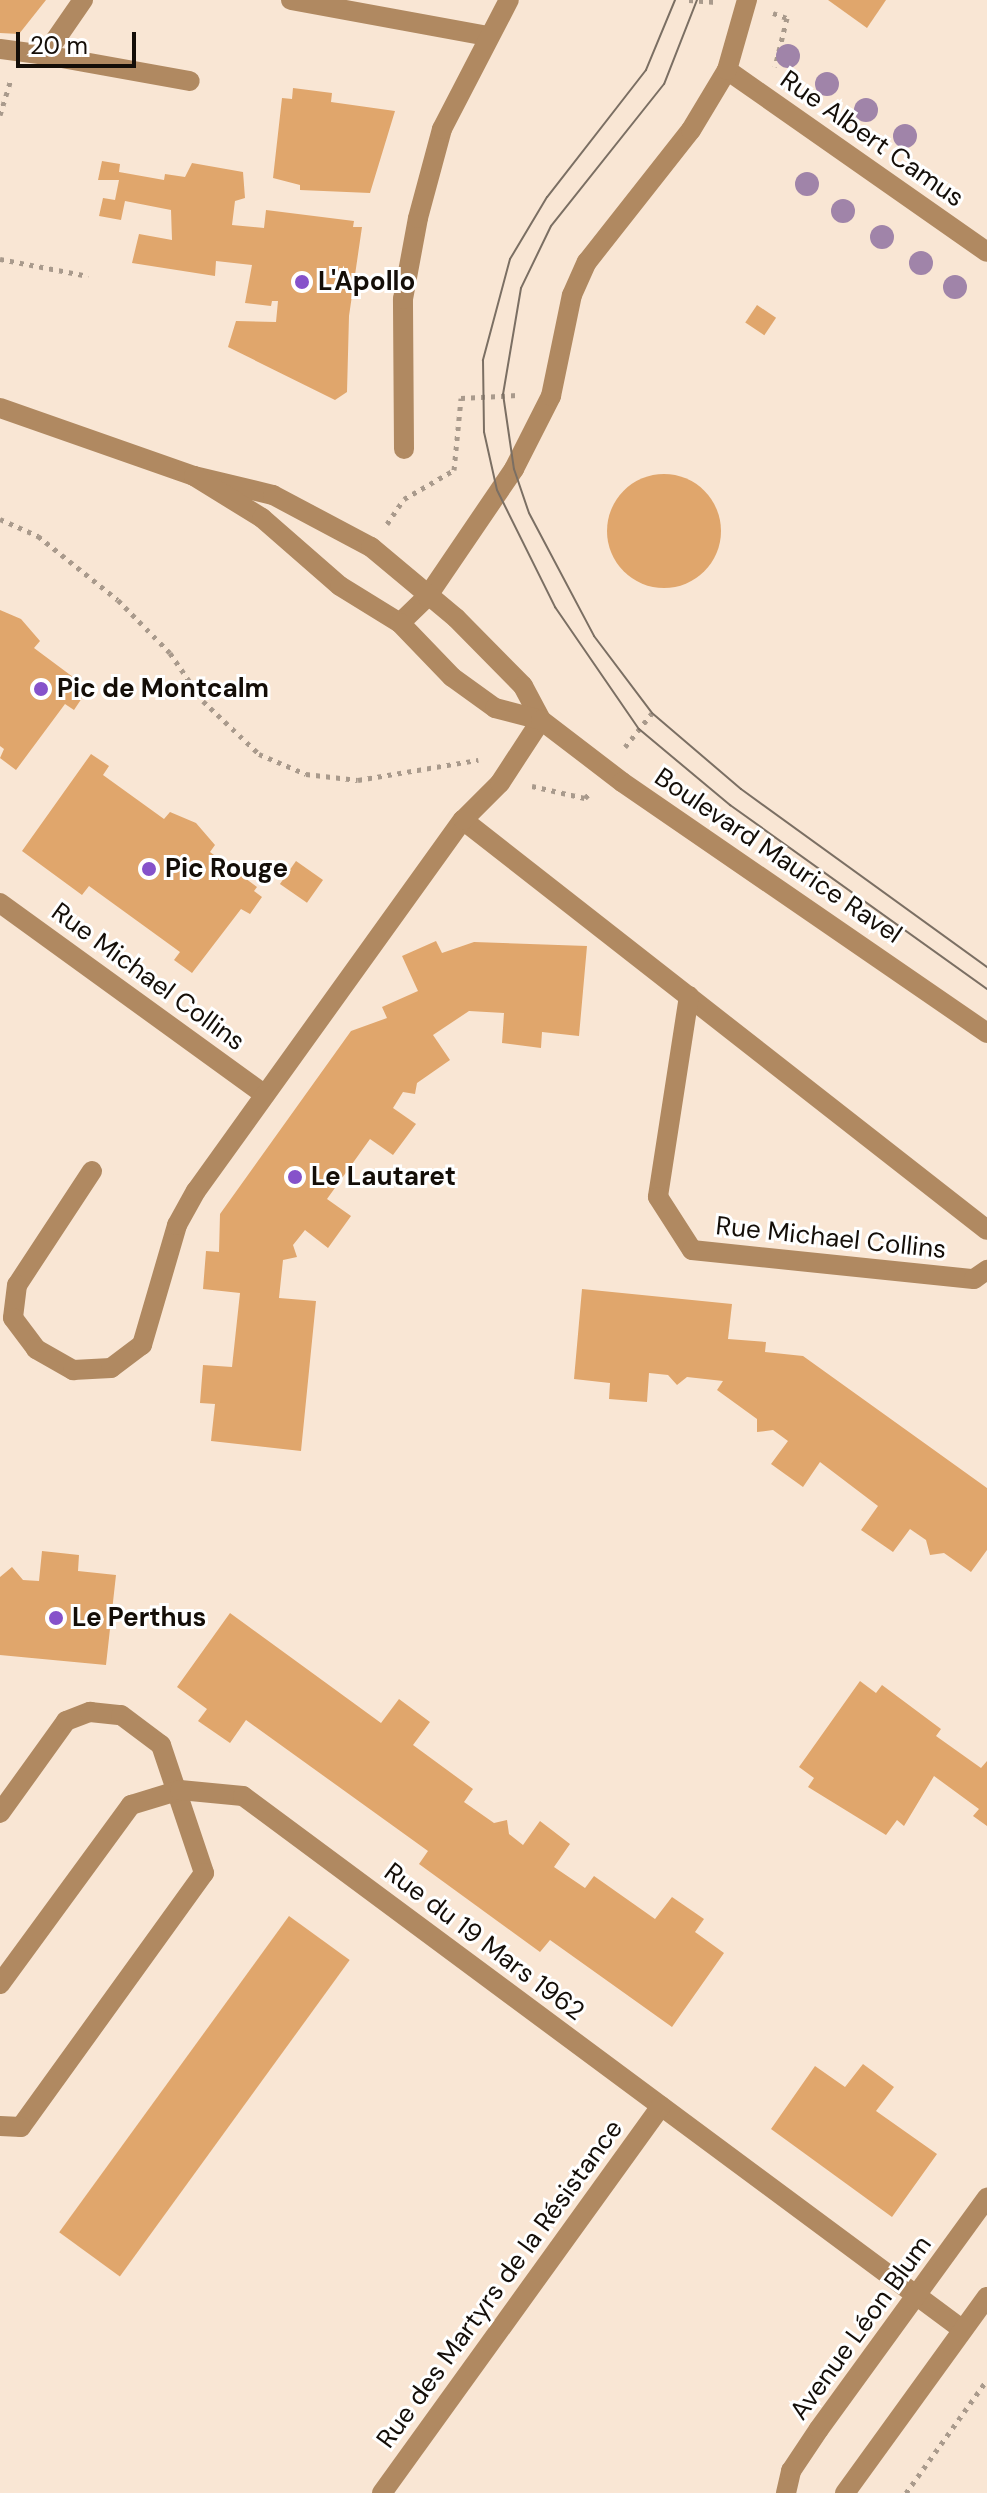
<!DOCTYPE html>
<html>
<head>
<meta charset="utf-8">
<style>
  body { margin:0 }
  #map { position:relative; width:987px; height:2493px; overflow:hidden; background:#f9e6d4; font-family:"DM Sans",sans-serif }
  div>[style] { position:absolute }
  .building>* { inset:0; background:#e0a66c; transform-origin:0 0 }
  .round { border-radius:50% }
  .path>* { height:5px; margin-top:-2.5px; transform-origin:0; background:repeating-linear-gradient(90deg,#a99a8c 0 4px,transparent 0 10px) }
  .service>* { height:20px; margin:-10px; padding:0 10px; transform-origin:10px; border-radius:10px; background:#b08961 }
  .minor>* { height:20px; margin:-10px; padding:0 10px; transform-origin:10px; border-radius:10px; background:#b08961 }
  .tertiary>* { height:20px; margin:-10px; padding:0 10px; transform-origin:10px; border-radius:10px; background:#b08961 }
  .tram>* { height:2px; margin:-1px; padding:0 1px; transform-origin:1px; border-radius:1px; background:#7b6f63 }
  .trees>* { width:24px; height:24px; margin:-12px; border-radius:50%; background:#a084a9 }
  .dots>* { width:22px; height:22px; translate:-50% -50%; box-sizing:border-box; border:4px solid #fff; border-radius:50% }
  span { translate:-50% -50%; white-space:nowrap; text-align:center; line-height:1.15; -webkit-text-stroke:6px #fff; paint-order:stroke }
  .street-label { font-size:26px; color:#140e08 }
  .poi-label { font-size:26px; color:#140e08; font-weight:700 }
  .left { translate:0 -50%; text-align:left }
  .scale { position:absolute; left:16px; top:32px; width:120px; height:36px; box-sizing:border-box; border:4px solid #140e08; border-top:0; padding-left:10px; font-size:24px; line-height:28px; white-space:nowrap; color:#140e08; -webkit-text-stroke:6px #fff; paint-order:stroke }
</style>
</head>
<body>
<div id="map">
  <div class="building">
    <div style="clip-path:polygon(0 0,46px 0,19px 34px,0 33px)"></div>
    <div style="clip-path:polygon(828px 0,886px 0,867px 28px)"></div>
    <div style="clip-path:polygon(293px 88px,332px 93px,331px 102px,395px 111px,370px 193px,300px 190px,300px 185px,273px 178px,282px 98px,292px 99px)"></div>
    <div style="clip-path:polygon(102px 161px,120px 164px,119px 172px,164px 180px,165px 174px,185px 177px,192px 163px,243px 172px,245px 198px,235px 201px,232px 225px,264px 228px,266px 210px,354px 221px,353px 227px,362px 227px,349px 316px,347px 392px,335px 400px,228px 347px,236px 321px,276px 322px,278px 301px,272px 301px,271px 306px,245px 303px,252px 265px,216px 261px,215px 276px,132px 263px,139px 234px,172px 240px,171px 210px,125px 201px,121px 220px,99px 216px,103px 198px,115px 200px,119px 180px,98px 180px)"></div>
    <div style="left:757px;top:305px;width:23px;height:21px;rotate:34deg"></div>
    <div class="round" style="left:607px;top:474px;width:114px;height:114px"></div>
    <div style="clip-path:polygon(0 610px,21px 619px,40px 641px,34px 648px,81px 683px,78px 687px,86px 692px,74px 710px,65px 704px,16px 770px,0 758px,4px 749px,0 746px)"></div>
    <div style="clip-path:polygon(91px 754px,109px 766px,103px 775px,164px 819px,170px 812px,196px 823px,215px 845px,210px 852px,257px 887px,254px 891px,262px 897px,250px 914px,241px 909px,192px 973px,174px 960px,180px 952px,89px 886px,82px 895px,22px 851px)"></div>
    <div style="left:296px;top:861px;width:33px;height:28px;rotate:35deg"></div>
    <div style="clip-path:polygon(436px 941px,442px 953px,474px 942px,587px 946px,579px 1036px,542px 1032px,541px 1048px,502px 1043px,504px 1013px,469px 1011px,433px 1035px,450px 1060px,417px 1083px,415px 1094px,403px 1092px,393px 1108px,416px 1124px,393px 1155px,370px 1139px,327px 1199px,351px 1216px,328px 1248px,305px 1230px,293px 1245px,297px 1257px,283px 1260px,279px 1298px,316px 1301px,301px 1451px,211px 1441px,215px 1404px,200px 1403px,203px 1365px,232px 1367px,240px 1293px,203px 1289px,206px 1251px,219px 1252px,220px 1214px,351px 1031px,387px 1018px,382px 1007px,418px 991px,402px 956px)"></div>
    <div style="clip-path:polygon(582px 1289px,732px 1304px,728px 1339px,766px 1342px,765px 1352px,803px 1356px,987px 1488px,987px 1550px,971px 1572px,944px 1553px,930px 1555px,926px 1540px,910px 1529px,893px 1552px,861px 1530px,878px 1506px,820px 1462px,803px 1487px,771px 1464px,788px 1441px,773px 1430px,757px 1432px,757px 1419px,717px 1390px,723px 1381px,687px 1377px,677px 1385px,668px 1375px,649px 1373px,647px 1402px,609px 1399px,610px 1383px,574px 1379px)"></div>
    <div style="clip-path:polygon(42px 1551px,79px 1555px,78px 1571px,116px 1575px,106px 1665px,0 1655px,0 1577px,12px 1567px,23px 1580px,39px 1581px)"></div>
    <div style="clip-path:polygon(230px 1613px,381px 1723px,399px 1699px,430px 1722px,413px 1745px,473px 1789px,464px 1802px,494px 1823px,507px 1820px,509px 1834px,523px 1845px,540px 1821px,570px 1844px,554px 1867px,585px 1888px,594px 1876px,655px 1919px,672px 1897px,704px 1919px,695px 1932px,724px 1953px,672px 2027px,550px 1940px,540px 1952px,419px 1864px,428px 1851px,246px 1720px,230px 1743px,198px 1721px,207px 1709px,177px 1687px)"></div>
    <div style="clip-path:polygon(860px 1681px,876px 1693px,882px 1685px,941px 1729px,936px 1736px,981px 1768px,987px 1761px,987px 1826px,973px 1816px,979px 1809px,934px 1776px,904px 1826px,897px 1820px,886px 1835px,808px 1787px,814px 1778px,799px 1767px)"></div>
    <div style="left:289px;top:1916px;width:75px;height:391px;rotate:36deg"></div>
    <div style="clip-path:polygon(863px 2064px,894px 2087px,876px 2111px,937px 2154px,892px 2217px,771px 2129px,815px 2066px,845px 2087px)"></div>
  </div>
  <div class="path">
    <div style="left:689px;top:0;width:27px;rotate:4deg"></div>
    <div style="left:773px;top:13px;width:15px;rotate:20deg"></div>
    <div style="left:787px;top:18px;width:50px;rotate:103.8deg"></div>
    <div style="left:0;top:115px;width:39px;rotate:-73deg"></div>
    <div style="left:0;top:259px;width:90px;rotate:10.9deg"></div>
    <div style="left:0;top:519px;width:42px;rotate:24.1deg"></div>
    <div style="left:38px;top:536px;width:102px;rotate:38.7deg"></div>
    <div style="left:118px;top:600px;width:74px;rotate:45.5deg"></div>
    <div style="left:170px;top:653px;width:58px;rotate:55.5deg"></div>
    <div style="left:203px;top:701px;width:77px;rotate:43.4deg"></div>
    <div style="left:259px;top:754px;width:51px;rotate:23.1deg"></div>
    <div style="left:306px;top:774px;width:52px;rotate:6.6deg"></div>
    <div style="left:358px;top:780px;width:122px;rotate:-9.5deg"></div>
    <div style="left:387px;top:524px;width:30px;rotate:-56deg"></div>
    <div style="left:404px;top:499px;width:58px;rotate:-30.1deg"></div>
    <div style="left:454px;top:470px;width:72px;rotate:-84.4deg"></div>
    <div style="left:461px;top:398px;width:57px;rotate:-3deg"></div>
    <div style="left:625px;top:747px;width:43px;rotate:-51.5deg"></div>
    <div style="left:532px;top:786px;width:54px;rotate:12.8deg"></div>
    <div style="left:585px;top:798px;width:7px;rotate:-45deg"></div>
    <div style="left:906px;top:2493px;width:139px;rotate:-54.4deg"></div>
  </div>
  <div class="service">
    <div style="left:291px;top:0;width:199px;rotate:10.4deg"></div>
    <div style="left:0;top:49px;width:45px;rotate:7.6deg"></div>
    <div style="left:45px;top:55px;width:67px;rotate:-55.4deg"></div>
    <div style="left:45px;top:55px;width:147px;rotate:10.2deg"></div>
    <div style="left:404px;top:449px;width:150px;rotate:-90.4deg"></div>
    <div style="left:403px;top:299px;width:82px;rotate:-79.5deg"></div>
    <div style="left:418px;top:218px;width:92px;rotate:-74.9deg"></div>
    <div style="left:442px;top:129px;width:145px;rotate:-62.6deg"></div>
    <div style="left:0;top:1813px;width:113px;rotate:-54.3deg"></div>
    <div style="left:66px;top:1721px;width:26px;rotate:-21deg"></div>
    <div style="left:90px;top:1712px;width:31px;rotate:6deg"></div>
    <div style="left:121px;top:1715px;width:50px;rotate:36.9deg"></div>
    <div style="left:161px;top:1745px;width:135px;rotate:71.4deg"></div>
    <div style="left:204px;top:1873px;width:313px;rotate:125.8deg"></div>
    <div style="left:21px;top:2127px;width:21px;rotate:-177deg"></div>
  </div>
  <div class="minor">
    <div style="left:727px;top:70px;width:317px;rotate:35deg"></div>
    <div style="left:400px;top:623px;width:37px;rotate:-44deg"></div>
    <div style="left:427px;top:597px;width:155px;rotate:-55.8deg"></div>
    <div style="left:514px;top:469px;width:82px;rotate:-63.1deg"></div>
    <div style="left:551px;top:396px;width:103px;rotate:-78.3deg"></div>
    <div style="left:572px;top:295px;width:36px;rotate:-66deg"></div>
    <div style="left:587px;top:262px;width:168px;rotate:-51.8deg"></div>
    <div style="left:691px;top:130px;width:70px;rotate:-59deg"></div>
    <div style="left:727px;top:70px;width:73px;rotate:-74.1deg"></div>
    <div style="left:463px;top:820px;width:665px;rotate:38.04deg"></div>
    <div style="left:0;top:903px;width:327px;rotate:35.9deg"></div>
    <div style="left:689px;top:996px;width:203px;rotate:98.8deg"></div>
    <div style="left:658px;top:1197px;width:63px;rotate:57.3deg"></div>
    <div style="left:692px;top:1250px;width:283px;rotate:5.9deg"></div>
    <div style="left:974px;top:1279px;width:16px;rotate:-35deg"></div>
    <div style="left:92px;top:1171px;width:136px;rotate:123.3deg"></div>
    <div style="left:17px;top:1285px;width:33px;rotate:97deg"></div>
    <div style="left:13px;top:1318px;width:39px;rotate:53deg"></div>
    <div style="left:36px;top:1349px;width:43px;rotate:29.6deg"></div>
    <div style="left:73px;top:1370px;width:38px;rotate:-3deg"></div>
    <div style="left:111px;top:1368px;width:39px;rotate:-37deg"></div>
    <div style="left:142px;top:1345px;width:125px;rotate:-73.7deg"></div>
    <div style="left:177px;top:1225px;width:39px;rotate:-61deg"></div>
    <div style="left:196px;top:1191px;width:457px;rotate:-54.3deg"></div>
    <div style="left:463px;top:820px;width:52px;rotate:-45deg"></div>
    <div style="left:500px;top:783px;width:75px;rotate:-56.9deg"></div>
    <div style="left:0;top:1984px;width:222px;rotate:-53.8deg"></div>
    <div style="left:131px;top:1805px;width:51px;rotate:-17deg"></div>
    <div style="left:180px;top:1790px;width:63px;rotate:5.4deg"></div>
    <div style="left:243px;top:1796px;width:896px;rotate:36.56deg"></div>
    <div style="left:382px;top:2493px;width:477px;rotate:-54.2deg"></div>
    <div style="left:786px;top:2493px;width:23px;rotate:-77deg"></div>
    <div style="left:791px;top:2471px;width:50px;rotate:-56.3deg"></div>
    <div style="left:819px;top:2429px;width:286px;rotate:-54deg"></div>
    <div style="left:845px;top:2493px;width:242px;rotate:-54.1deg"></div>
  </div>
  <div class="tertiary">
    <div style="left:0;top:408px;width:206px;rotate:19.3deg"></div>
    <div style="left:194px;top:476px;width:81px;rotate:13.5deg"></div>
    <div style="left:273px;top:495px;width:111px;rotate:28deg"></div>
    <div style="left:371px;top:547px;width:111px;rotate:39.9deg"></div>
    <div style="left:456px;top:618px;width:95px;rotate:45.4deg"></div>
    <div style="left:523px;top:686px;width:38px;rotate:62deg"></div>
    <div style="left:194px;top:476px;width:80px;rotate:31.7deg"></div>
    <div style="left:262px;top:518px;width:103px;rotate:41.1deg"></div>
    <div style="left:340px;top:586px;width:70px;rotate:31.7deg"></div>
    <div style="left:400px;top:623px;width:75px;rotate:46.1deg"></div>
    <div style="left:452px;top:677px;width:53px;rotate:35.8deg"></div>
    <div style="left:495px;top:708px;width:48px;rotate:14.6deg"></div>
    <div style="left:541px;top:720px;width:102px;rotate:37.4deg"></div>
    <div style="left:622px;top:782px;width:443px;rotate:34.5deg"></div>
  </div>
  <div class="tram">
    <div style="left:675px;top:0;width:76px;rotate:112.5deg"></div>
    <div style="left:646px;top:70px;width:161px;rotate:127.9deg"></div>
    <div style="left:547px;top:197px;width:72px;rotate:120.8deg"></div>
    <div style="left:510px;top:259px;width:105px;rotate:105deg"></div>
    <div style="left:483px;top:360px;width:72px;rotate:89.2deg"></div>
    <div style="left:484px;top:432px;width:59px;rotate:77.4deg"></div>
    <div style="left:497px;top:490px;width:131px;rotate:63.6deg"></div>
    <div style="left:555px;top:607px;width:148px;rotate:55.5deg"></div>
    <div style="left:639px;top:729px;width:119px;rotate:39.9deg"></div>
    <div style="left:730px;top:805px;width:316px;rotate:35.6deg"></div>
    <div style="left:697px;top:0;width:90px;rotate:111.4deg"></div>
    <div style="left:664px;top:84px;width:181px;rotate:128.5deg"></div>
    <div style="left:551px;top:226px;width:69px;rotate:115.8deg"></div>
    <div style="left:521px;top:288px;width:108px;rotate:99.6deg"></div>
    <div style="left:503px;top:394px;width:76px;rotate:81.7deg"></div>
    <div style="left:514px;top:469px;width:46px;rotate:71.2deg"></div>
    <div style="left:529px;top:513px;width:139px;rotate:62.1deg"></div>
    <div style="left:594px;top:636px;width:96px;rotate:53deg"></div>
    <div style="left:652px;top:713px;width:117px;rotate:40.5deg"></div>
    <div style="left:741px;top:789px;width:304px;rotate:35.9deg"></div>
  </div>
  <div class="trees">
    <div style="left:788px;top:56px"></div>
    <div style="left:827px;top:84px"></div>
    <div style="left:866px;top:110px"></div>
    <div style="left:905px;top:136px"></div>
    <div style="left:807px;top:184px"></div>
    <div style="left:843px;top:211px"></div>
    <div style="left:882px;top:237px"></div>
    <div style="left:921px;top:263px"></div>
    <div style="left:955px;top:287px"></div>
  </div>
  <div class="dots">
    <div style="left:302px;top:282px;background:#8652ca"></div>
    <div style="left:41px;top:689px;background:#8652ca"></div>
    <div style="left:149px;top:869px;background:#8652ca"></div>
    <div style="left:295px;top:1177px;background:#8652ca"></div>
    <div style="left:56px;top:1618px;background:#8652ca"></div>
  </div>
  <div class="street-label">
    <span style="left:872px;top:139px;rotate:35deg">Rue Albert Camus</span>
    <span style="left:778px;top:856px;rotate:34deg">Boulevard Maurice Ravel</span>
    <span style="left:148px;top:977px;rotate:36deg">Rue Michael Collins</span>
    <span style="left:831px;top:1238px;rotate:6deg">Rue Michael Collins</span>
    <span style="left:484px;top:1942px;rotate:37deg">Rue du 19 Mars 1962</span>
    <span style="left:500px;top:2284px;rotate:-54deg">Rue des Martyrs de la Résistance</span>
    <span style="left:861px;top:2328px;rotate:-54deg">Avenue Léon Blum</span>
  </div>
  <div class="poi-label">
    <span class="left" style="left:318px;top:282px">L'Apollo</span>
    <span class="left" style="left:57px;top:689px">Pic de Montcalm</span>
    <span class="left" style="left:165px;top:869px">Pic Rouge</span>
    <span class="left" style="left:311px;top:1177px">Le Lautaret</span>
    <span class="left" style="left:72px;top:1618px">Le Perthus</span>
  </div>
  <div class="scale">20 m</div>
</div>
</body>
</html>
